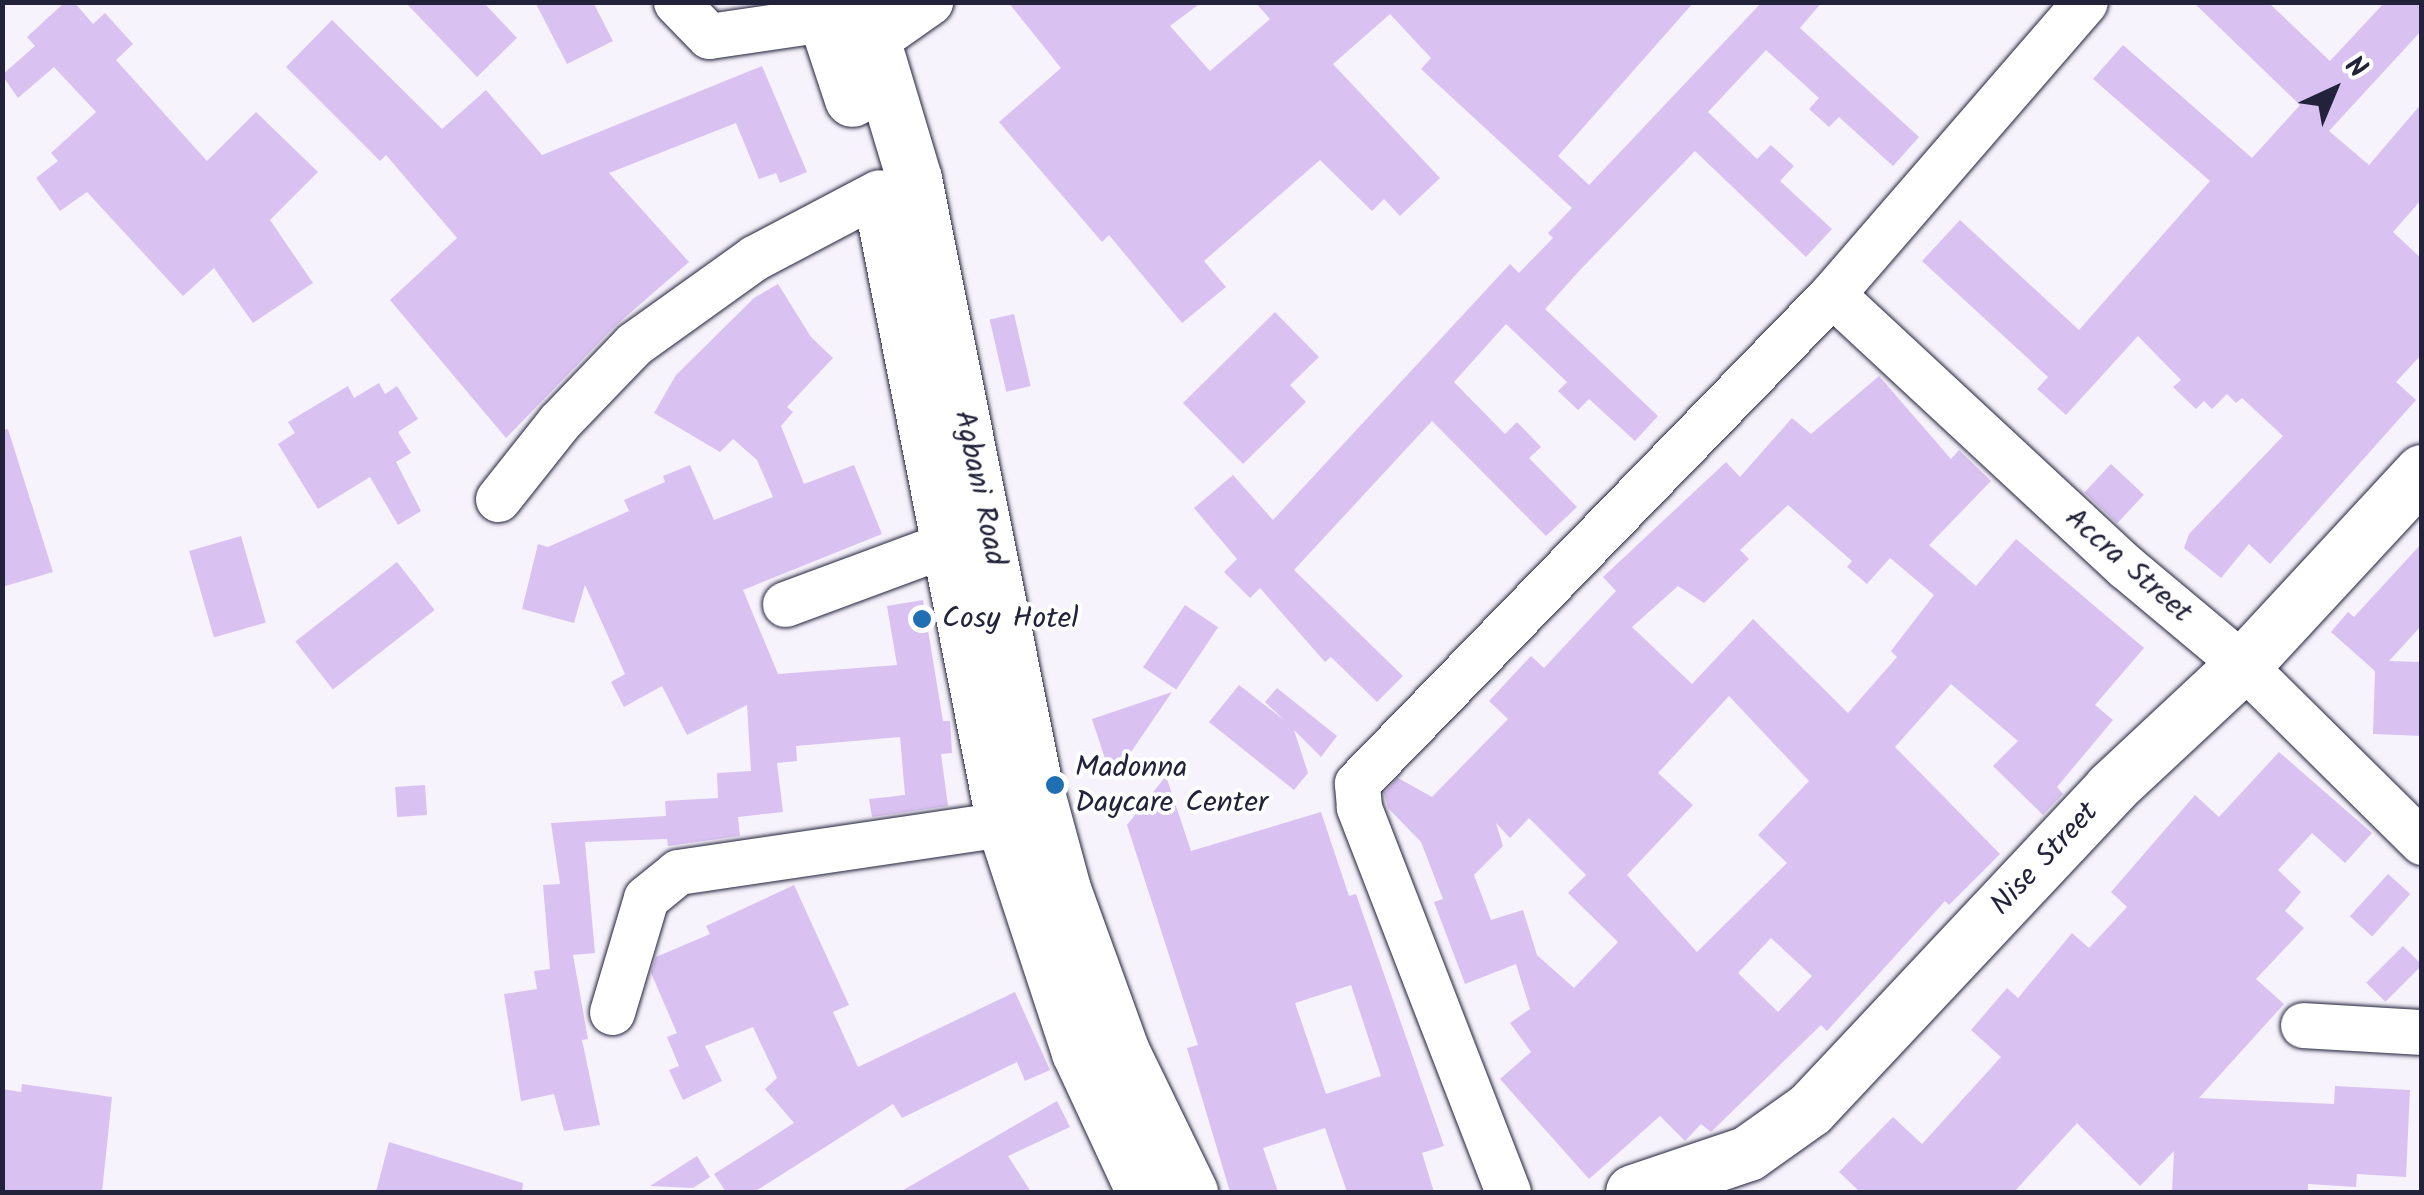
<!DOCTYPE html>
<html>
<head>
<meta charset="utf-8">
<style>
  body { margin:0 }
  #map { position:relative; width:2424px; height:1195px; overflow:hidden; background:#f7f3fc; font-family:Kalam,sans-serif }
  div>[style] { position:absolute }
  .building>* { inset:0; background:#d9c2f2; transform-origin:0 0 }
  .roads { filter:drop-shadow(0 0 2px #22223b) drop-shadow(0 0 2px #22223b) }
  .minor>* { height:45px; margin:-22.5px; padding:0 22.5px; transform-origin:22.5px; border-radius:22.5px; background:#fff }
  .major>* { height:55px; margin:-27.5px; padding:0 27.5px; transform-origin:27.5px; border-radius:27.5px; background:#fff }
  .dots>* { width:28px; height:28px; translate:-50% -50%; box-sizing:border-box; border:5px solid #fff; border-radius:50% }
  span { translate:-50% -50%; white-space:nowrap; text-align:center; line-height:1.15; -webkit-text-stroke:8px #fff; paint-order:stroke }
  .street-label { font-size:30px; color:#22223b }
  .poi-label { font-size:30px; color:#22223b }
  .left { translate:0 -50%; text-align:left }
  .frame { position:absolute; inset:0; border:5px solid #22223b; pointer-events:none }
  .north { position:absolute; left:2284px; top:40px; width:100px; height:100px; -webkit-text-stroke:8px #fff; paint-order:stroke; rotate:44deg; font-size:28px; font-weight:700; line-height:40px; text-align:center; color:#22223b }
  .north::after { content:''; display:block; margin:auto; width:35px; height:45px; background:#22223b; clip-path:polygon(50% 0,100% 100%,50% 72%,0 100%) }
</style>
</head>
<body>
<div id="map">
  <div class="building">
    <div style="clip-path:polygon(65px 2px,74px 2px,93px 24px,105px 13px,133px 44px,116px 60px,207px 161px,256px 112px,318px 172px,270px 220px,313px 283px,253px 323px,214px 268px,183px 296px,87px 192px,60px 211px,36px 178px,58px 161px,51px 153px,96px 112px,54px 67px,18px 98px,2px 75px,35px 46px,27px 37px)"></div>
    <div style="clip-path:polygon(405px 2px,483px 2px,517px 38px,477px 77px)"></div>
    <div style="clip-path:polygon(535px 2px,593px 2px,613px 41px,567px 64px)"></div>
    <div style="clip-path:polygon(1008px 2px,1202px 2px,1170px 26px,1210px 71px,1270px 19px,1255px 2px,1694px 2px,1558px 156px,1589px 185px,1762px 2px,1822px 2px,1800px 28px,1919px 137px,1893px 166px,1839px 117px,1829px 127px,1809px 109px,1819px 98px,1766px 50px,1708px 112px,1757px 159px,1771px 145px,1794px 166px,1780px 181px,1832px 229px,1806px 257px,1695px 151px,1580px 270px,1545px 309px,1658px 416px,1635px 441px,1589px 399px,1578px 410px,1558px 391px,1567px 382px,1506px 324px,1454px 382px,1505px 434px,1517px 422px,1541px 447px,1529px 458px,1577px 507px,1546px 536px,1432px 421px,1294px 570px,1403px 676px,1377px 702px,1331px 657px,1325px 662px,1260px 588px,1250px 598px,1224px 572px,1237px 559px,1194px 508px,1233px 475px,1273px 520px,1510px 264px,1519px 273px,1553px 238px,1548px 233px,1572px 208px,1421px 69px,1431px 58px,1390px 14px,1333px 64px,1440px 178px,1400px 216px,1384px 199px,1372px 211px,1320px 160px,1204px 261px,1226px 287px,1182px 323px,1109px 235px,1102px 242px,999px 122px,1061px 68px)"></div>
    <div style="clip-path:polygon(2193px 2px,2268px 2px,2330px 61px,2385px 2px,2422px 2px,2422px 30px,2329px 131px,2369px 165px,2422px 103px,2422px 199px,2393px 232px,2422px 259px,2422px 354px,2396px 382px,2416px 400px,2270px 564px,2249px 544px,2221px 578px,2184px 548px,2189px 534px,2283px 436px,2242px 398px,2236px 403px,2227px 394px,2212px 409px,2204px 401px,2196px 409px,2173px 387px,2181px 380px,2138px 336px,2066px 415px,2037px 389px,2048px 377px,1922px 261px,1960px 220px,2079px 330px,2210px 181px,2093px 79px,2123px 45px,2252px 158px,2300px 105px)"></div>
    <div style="clip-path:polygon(332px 20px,442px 129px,486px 90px,542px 155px,762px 66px,807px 172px,780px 183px,776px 173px,759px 179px,736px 123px,609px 173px,689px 262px,615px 326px,506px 438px,390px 300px,457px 238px,386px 155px,380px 161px,286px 67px)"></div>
    <div style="clip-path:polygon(778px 284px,811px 337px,833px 358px,787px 407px,793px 412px,781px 426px,804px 484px,854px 465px,882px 534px,743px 590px,778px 674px,897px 665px,887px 606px,923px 600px,943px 721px,950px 721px,952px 753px,941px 754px,948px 806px,872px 817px,869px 799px,905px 795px,900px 737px,796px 746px,797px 761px,777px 763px,783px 812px,738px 817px,740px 836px,668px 846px,667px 839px,585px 842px,595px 953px,573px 955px,588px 1039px,582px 1040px,600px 1125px,564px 1131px,554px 1094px,521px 1101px,504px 994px,537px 989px,534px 971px,550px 969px,543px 885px,560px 884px,551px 823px,666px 816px,665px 801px,718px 798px,717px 773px,751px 771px,747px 705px,687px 735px,662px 686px,624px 707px,611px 682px,625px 674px,585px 585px,574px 623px,522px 609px,538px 544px,548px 547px,629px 511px,624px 500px,665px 482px,663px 476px,690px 465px,714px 520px,773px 497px,757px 460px,733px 439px,720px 452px,654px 413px,676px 375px,754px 298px)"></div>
    <div style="clip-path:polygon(1275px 312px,1319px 357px,1290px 385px,1306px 402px,1243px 464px,1183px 403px)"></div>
    <div style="left:1014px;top:314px;width:74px;height:25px;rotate:77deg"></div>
    <div style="clip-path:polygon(evenodd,1879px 376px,1951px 459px,1959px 450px,1991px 481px,1929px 545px,1976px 586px,2016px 539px,2144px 648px,2095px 705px,2113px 720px,2057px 787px,2063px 794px,2043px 815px,1993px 766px,2018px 741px,1951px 684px,1895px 747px,2000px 854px,1949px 905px,1945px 901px,1827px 1031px,1821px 1025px,1711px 1132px,1701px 1124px,1685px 1141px,1660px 1116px,1589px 1179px,1500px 1079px,1531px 1052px,1510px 1023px,1530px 1009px,1516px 964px,1465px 984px,1434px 902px,1443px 899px,1421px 842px,1388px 808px,1384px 793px,1398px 778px,1432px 797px,1508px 719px,1489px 701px,1531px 656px,1544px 668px,1616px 591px,1603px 577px,1726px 462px,1740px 477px,1792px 418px,1811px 434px,1879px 376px,1788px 505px,1852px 561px,1847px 567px,1867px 584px,1890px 558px,1934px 595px,1891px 651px,1897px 657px,1848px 713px,1753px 619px,1692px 684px,1632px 627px,1678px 586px,1704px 603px,1749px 559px,1740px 550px,1788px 505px,1879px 376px,1729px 696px,1809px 781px,1758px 835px,1787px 863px,1697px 952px,1627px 875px,1693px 805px,1658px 773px,1729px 696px,1879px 376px,1529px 818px,1586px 875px,1568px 893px,1618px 942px,1574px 988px,1537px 955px,1523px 910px,1491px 920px,1474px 875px,1503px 846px,1496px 823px,1510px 838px,1529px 818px,1879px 376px,1771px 938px,1812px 976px,1778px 1012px,1738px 973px,1771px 938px)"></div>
    <div style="clip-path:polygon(379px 383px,385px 394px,397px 386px,418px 419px,398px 432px,411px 453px,396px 462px,421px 511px,398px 525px,370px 477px,318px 509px,278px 444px,295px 433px,288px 422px,348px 386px,354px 398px)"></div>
    <div style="clip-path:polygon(8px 429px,53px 572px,2px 587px,2px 430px)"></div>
    <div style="left:2111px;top:464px;width:45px;height:39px;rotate:43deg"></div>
    <div style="left:241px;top:536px;width:90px;height:54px;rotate:74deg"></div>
    <div style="clip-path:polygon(2422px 543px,2422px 625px,2389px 661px,2422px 662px,2422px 736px,2373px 734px,2375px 671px,2331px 632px,2348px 612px,2354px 617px)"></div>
    <div style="left:397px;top:562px;width:61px;height:129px;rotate:52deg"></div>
    <div style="left:1185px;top:605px;width:40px;height:75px;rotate:34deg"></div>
    <div style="clip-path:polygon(1239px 685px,1284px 720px,1265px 702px,1277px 688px,1337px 736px,1321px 757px,1294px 730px,1308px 773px,1294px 790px,1209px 722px)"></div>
    <div style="clip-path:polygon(1172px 692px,1112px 780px,1092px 719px)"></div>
    <div style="clip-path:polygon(2279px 752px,2372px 833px,2345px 863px,2312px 833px,2278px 870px,2301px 892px,2285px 911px,2304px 928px,2256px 979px,2284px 1004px,2199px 1098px,2334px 1104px,2335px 1086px,2410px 1090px,2406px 1177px,2357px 1174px,2356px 1187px,2308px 1184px,2308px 1192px,2172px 1192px,2174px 1151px,2140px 1186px,2077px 1123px,2014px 1192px,1860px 1192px,1839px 1172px,1893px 1117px,1922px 1144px,2001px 1057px,1971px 1030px,2007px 988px,2018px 998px,2072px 933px,2089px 948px,2127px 907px,2111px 892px,2195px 795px,2219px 817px)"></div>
    <div style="clip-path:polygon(evenodd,1166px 776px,1191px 851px,1321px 812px,1349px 896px,1356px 894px,1444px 1146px,1422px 1153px,1434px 1192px,1347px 1192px,1325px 1128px,1263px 1148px,1278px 1192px,1230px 1192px,1187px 1048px,1198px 1045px,1127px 825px,1166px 776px,1351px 985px,1381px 1076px,1326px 1094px,1295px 1003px,1351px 985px)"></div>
    <div style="left:425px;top:785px;width:30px;height:30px;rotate:86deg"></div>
    <div style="left:2388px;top:874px;width:30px;height:57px;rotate:42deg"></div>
    <div style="clip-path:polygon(794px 885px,849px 1005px,833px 1012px,858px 1067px,1015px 992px,1050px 1070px,1025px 1081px,1017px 1062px,902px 1118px,893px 1104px,754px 1192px,726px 1192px,714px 1174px,794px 1123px,765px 1089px,777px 1078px,753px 1027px,705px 1046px,722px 1081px,683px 1100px,669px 1070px,679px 1066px,667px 1037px,677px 1033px,651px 973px,656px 957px,710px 934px,706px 926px)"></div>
    <div style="left:2403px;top:946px;width:27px;height:52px;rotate:45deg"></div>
    <div style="clip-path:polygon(22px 1084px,112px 1097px,102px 1192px,2px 1192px,2px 1089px,21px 1092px)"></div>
    <div style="clip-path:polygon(1057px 1101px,1070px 1127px,1008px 1156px,1031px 1192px,900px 1192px)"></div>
    <div style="clip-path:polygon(389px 1142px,523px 1183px,522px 1192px,376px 1192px)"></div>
    <div style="clip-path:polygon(697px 1156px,710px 1177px,693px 1188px,650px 1186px)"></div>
  </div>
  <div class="roads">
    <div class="minor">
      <div style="left:676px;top:2px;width:47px;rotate:45.9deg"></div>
      <div style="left:709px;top:36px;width:117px;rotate:-8.3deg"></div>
      <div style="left:873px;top:42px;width:70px;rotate:-35.1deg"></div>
      <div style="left:1832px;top:294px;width:401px;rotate:42.9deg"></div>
      <div style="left:2126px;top:567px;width:153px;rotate:39.9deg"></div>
      <div style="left:2243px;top:665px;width:252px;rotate:44.7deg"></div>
      <div style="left:498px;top:499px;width:98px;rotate:-51.6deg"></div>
      <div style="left:559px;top:422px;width:108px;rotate:-46.1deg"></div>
      <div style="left:634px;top:344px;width:148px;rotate:-35.6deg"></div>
      <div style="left:754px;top:258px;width:141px;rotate:-27.8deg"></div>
      <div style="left:785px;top:604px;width:173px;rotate:-20.3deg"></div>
      <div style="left:612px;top:1012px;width:119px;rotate:-73.4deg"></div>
      <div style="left:646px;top:898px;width:41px;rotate:-39.1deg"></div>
      <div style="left:678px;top:872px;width:330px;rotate:-8.4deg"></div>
      <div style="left:2303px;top:1025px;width:119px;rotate:3.4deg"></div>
      <div style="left:1508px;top:1192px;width:413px;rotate:-111.2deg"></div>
      <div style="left:1359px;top:807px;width:24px;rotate:-95deg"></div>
      <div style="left:1357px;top:783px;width:682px;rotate:-45.83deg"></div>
      <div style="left:1832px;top:294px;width:386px;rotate:-49.1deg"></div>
    </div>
    <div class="major">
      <div style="left:820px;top:2px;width:102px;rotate:71.7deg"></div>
      <div style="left:861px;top:2px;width:185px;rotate:73.3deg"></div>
      <div style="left:914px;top:179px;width:615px;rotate:78.74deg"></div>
      <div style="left:1034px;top:782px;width:111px;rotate:74.8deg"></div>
      <div style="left:1063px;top:889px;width:173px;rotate:70.1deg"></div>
      <div style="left:1122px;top:1052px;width:156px;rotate:64.1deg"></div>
      <div style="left:884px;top:216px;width:620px;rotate:78.84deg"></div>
      <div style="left:1004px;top:824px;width:240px;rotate:71.8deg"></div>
      <div style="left:1079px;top:1052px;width:154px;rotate:65.1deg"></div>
      <div style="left:1633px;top:1192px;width:121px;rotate:-18.7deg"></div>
      <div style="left:1748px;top:1153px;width:76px;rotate:-35.4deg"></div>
      <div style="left:1810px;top:1109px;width:440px;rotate:-46.8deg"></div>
      <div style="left:2111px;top:788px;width:180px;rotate:-43deg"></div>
      <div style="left:2243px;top:665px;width:263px;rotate:-47.2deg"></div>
    </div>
  </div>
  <div class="dots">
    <div style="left:922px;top:619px;background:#1f6fb2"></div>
    <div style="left:1055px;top:785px;background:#1f6fb2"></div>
  </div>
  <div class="street-label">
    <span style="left:979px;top:488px;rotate:78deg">Agbani Road</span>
    <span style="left:2128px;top:566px;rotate:41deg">Accra Street</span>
    <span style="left:2045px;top:859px;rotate:-47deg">Nise Street</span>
  </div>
  <div class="poi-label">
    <span class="left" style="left:942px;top:619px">Cosy Hotel</span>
    <span class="left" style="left:1075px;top:785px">Madonna<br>Daycare Center</span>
  </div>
  <div class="frame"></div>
  <div class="north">N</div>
</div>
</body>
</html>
